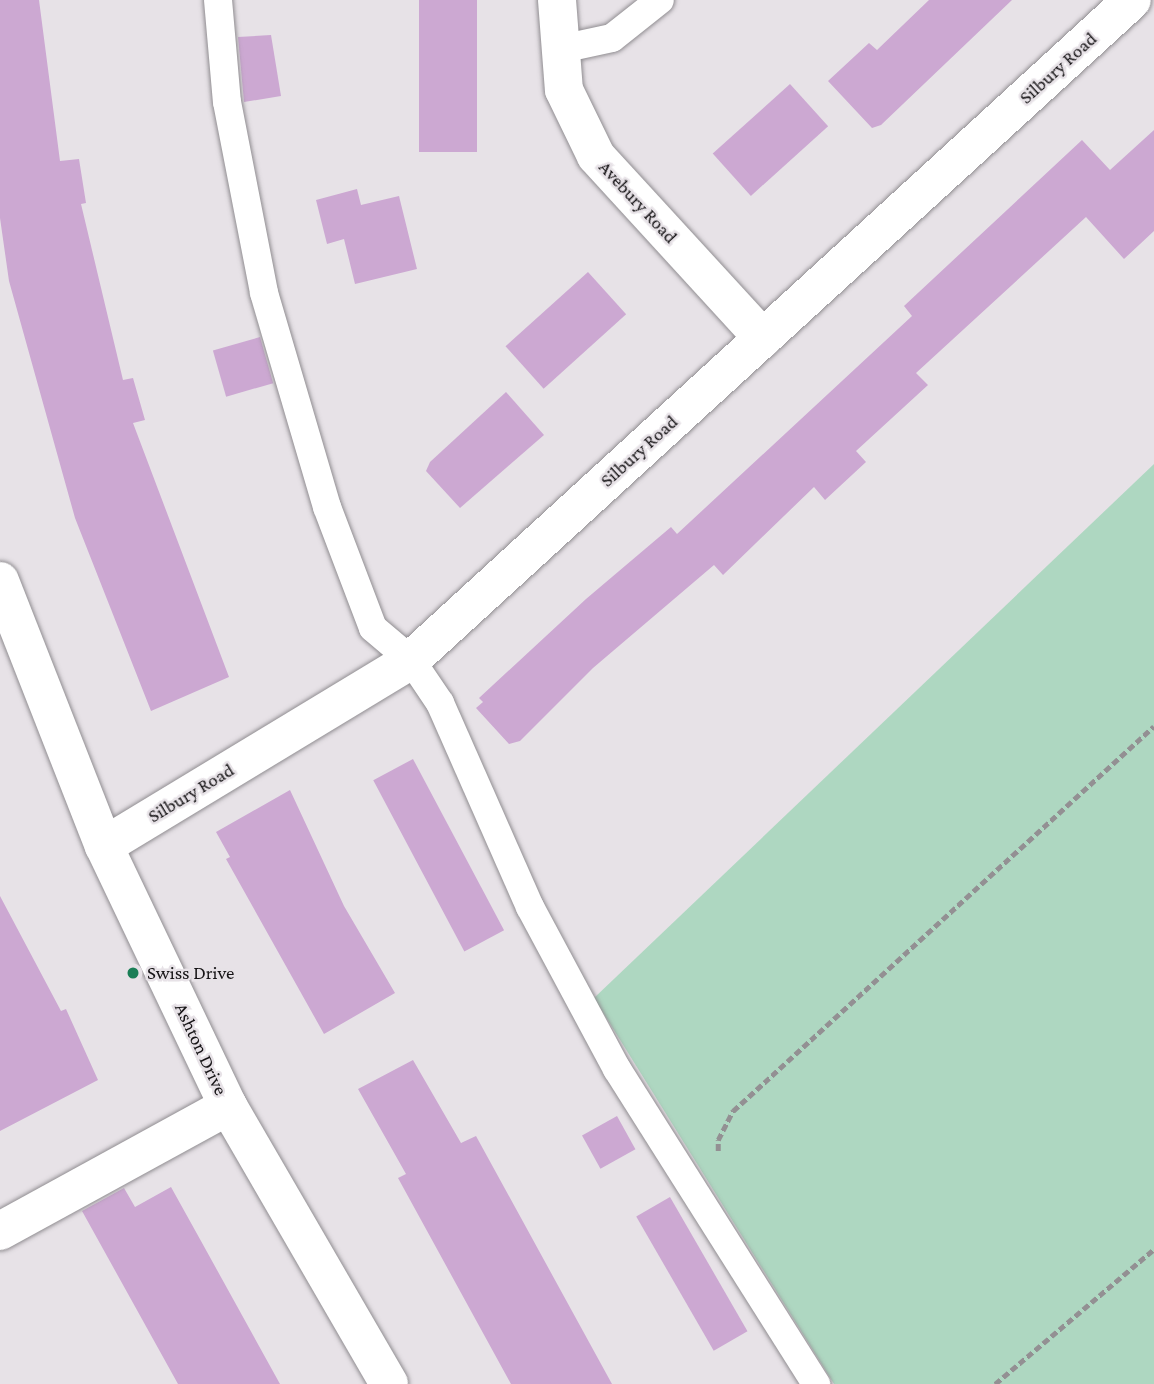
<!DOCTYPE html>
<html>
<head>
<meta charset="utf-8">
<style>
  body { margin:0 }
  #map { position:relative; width:1154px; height:1384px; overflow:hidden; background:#e7e2e7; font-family:"Crimson Pro",serif }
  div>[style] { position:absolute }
  .green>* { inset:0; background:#aed7c1 }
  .building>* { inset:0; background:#cca8d2; transform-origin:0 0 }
  .path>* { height:4.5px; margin-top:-2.25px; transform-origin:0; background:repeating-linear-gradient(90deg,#939093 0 7px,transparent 0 10.5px) }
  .roads { filter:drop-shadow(0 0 2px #908d91) drop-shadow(0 0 2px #908d91) }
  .lane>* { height:28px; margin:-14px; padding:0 14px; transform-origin:14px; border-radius:14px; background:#fff }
  .street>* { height:38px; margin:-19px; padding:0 19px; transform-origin:19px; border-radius:19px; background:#fff }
  .dots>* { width:19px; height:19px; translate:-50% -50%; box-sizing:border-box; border:4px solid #e7e2e7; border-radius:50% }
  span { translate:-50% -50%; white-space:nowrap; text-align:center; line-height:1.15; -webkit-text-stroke:5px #e7e2e7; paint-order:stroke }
  .street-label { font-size:19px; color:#161416 }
  .poi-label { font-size:19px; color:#161416 }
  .left { translate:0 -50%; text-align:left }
</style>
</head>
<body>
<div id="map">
  <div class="green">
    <div style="clip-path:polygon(1154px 464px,1154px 1384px,834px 1384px,594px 998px)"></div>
  </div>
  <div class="building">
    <div style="clip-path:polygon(0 0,39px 0,60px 161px,79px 159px,86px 203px,81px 204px,123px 380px,133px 378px,145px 420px,133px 423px,229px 677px,151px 711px,75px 518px,9px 281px,0 218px)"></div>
    <div style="left:419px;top:0;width:58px;height:152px"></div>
    <div style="clip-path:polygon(929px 0,1012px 0,881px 125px,872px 128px,828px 81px,869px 43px,877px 50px)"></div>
    <div style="clip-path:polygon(271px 35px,281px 96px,244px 102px,238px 37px)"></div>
    <div style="left:790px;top:84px;width:57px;height:104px;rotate:48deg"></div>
    <div style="clip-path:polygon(1154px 130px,1154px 231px,1124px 259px,1086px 217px,916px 373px,928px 385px,856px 451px,866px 462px,825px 500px,814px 487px,723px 575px,714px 565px,593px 668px,520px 741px,509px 744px,476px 708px,483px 702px,479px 698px,586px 599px,671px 527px,677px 534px,912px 316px,904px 306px,1082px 140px,1110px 170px)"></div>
    <div style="clip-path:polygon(357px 189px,361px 205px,399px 196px,417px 269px,355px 284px,344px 239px,327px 244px,316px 200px)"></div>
    <div style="left:588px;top:272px;width:57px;height:111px;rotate:48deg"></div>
    <div style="left:260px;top:337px;width:48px;height:49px;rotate:74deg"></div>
    <div style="clip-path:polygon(506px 392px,544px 435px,460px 508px,426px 471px,430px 462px)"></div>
    <div style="left:413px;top:759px;width:194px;height:45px;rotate:62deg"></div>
    <div style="clip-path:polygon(290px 790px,344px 906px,395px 993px,324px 1034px,226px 859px,230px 857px,216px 832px)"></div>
    <div style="clip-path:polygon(0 896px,61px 1011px,66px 1009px,98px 1080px,0 1131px)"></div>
    <div style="clip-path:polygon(413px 1060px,461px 1143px,476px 1136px,612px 1384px,511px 1384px,398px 1178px,406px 1174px,358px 1089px)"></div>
    <div style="left:617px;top:1116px;width:38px;height:40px;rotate:61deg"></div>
    <div style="clip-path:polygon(171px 1187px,201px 1241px,280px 1384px,178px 1384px,82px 1211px,124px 1188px,135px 1207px)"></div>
    <div style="left:670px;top:1197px;width:155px;height:39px;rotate:60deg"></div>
  </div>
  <div class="path">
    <div style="left:718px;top:1151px;width:11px;rotate:-90deg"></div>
    <div style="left:718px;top:1140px;width:33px;rotate:-63deg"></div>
    <div style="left:733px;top:1111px;width:570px;rotate:-42.44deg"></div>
    <div style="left:995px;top:1384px;width:209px;rotate:-40.3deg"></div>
  </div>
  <div class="roads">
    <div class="lane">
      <div style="left:218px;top:0;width:102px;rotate:85deg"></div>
      <div style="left:227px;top:102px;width:195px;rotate:79deg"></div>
      <div style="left:264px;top:293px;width:223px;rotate:73.6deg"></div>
      <div style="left:327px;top:507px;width:129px;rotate:69.2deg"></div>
      <div style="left:373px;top:628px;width:50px;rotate:40.1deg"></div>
      <div style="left:411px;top:660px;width:52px;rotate:56deg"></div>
      <div style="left:440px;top:703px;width:223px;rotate:66.2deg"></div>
      <div style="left:530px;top:907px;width:184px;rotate:61.8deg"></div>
      <div style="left:617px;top:1069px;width:373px;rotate:57.7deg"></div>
      <div style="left:561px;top:49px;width:52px;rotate:-12.2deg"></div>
      <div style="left:612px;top:38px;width:61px;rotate:-38.4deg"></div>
    </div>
    <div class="street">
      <div style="left:557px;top:0;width:90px;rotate:85.6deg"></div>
      <div style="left:564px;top:90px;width:73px;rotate:64.1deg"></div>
      <div style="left:596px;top:156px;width:247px;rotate:47.5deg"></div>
      <div style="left:0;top:581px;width:285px;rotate:68.6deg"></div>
      <div style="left:104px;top:846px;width:288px;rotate:64.5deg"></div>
      <div style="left:228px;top:1106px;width:321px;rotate:59.9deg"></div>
      <div style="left:104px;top:846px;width:359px;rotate:-31.2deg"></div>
      <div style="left:411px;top:660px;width:977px;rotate:-42.47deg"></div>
      <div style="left:0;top:1231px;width:260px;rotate:-28.7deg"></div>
    </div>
  </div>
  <div class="dots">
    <div style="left:133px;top:973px;background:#1a7e56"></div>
  </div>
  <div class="street-label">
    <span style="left:1058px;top:68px;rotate:-42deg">Silbury Road</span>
    <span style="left:638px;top:202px;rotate:47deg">Avebury Road</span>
    <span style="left:639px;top:451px;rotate:-42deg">Silbury Road</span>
    <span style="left:191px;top:793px;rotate:-31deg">Silbury Road</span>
    <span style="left:201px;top:1049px;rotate:65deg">Ashton Drive</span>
  </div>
  <div class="poi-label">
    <span class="left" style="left:147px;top:973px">Swiss Drive</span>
  </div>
</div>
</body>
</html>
